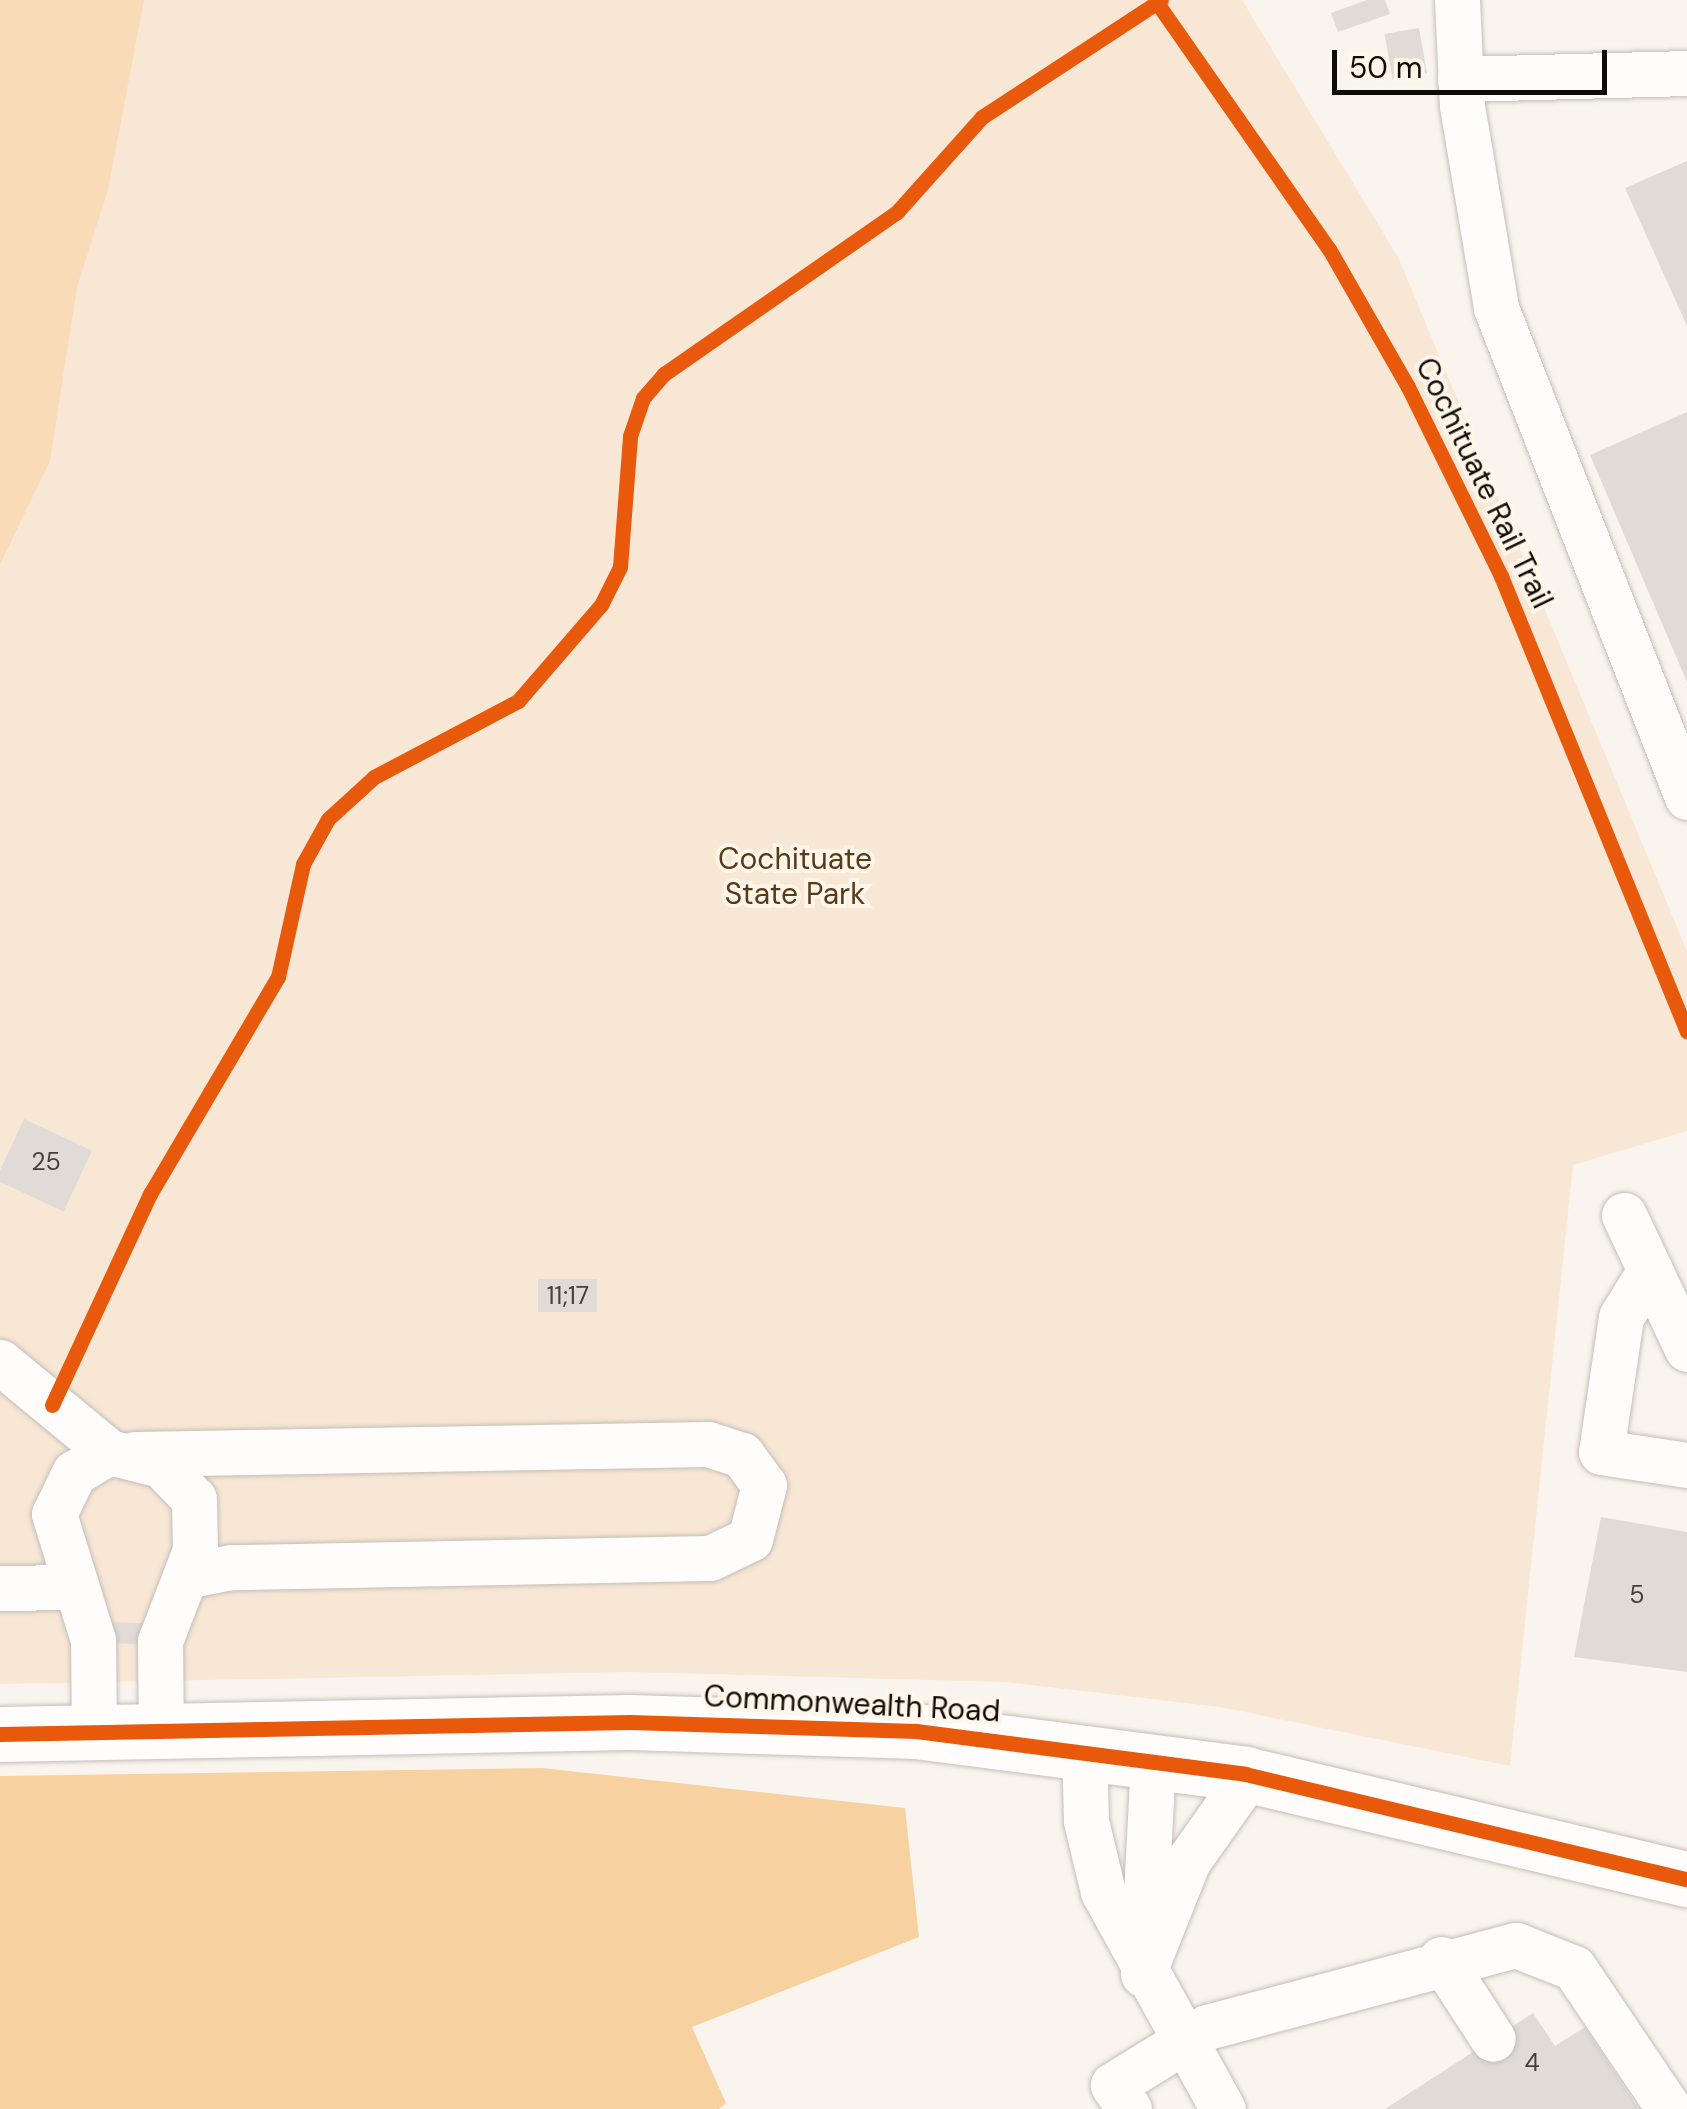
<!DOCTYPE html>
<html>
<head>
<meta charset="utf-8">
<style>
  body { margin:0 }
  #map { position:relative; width:1687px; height:2109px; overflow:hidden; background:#faf4ee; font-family:"DM Sans",sans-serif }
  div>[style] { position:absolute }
  .green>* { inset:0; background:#f8e7d4 }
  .forest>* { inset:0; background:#f8d1a0 }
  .water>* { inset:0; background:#f9dbb8 }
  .building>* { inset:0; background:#e0dbd6; transform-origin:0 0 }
  .roads { filter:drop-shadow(0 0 2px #c4beb9) drop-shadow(0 0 2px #c4beb9) }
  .minor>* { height:45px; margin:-22.5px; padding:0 22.5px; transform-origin:22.5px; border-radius:22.5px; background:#fefdfc }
  .major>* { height:55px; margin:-27.5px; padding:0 27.5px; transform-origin:27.5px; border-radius:27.5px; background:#fefdfc }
  .cycleway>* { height:15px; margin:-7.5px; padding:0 7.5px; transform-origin:7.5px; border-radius:7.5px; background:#e8590c }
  span { translate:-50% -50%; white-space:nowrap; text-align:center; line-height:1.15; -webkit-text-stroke:8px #fff5e9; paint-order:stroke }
  .number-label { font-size:25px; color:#433f3a }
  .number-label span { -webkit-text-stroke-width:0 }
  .street-label { font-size:30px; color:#0f0b06 }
  .park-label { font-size:30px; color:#563b18 }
  .scale { position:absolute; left:1332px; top:50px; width:275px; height:45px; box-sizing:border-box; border:5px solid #0f0b06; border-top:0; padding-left:12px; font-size:30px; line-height:35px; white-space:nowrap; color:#0f0b06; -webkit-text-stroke:8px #fff5e9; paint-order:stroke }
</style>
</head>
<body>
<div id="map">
  <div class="green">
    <div style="clip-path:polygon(0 0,1242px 0,1398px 257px,1687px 951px,1687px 1131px,1573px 1165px,1510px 1766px,1220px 1707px,1005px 1682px,629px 1672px,0 1684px)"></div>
  </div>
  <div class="forest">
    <div style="clip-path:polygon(542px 1768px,905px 1808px,919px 1937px,692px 2027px,726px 2103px,719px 2109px,0 2109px,0 1776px)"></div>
  </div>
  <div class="water">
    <div style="clip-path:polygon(0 0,144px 0,108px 190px,77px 287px,50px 461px,0 564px)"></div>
  </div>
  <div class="building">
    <div style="clip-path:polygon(1367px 0,1385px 0,1390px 14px,1338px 32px,1331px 13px)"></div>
    <div style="left:1419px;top:28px;width:46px;height:35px;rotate:80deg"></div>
    <div style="clip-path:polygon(1687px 161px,1687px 326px,1625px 188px)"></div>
    <div style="clip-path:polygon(1687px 412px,1687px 682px,1590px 455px)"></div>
    <div style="left:24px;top:1119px;width:75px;height:67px;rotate:25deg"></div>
    <div style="left:538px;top:1279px;width:59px;height:33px"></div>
    <div style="clip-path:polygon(1601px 1517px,1687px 1532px,1687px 1672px,1574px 1657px)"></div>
    <div style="left:110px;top:1622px;width:33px;height:21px;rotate:2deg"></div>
    <div style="clip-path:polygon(1533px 2013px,1555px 2046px,1585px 2027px,1639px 2109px,1385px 2109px)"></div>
  </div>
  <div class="roads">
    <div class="minor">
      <div style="left:1457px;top:0;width:106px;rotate:87.3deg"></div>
      <div style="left:1462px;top:106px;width:205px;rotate:80.4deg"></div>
      <div style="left:1496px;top:308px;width:525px;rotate:68.66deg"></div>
      <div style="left:1460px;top:79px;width:227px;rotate:-1.5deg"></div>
      <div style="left:1624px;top:1215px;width:148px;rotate:64.8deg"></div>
      <div style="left:1650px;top:1270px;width:55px;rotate:121.7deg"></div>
      <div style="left:1621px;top:1317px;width:136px;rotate:98.4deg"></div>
      <div style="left:1601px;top:1452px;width:87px;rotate:8.6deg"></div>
      <div style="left:0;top:1362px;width:141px;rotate:39.5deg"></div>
      <div style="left:135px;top:1454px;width:573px;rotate:-1deg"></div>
      <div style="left:708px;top:1444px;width:36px;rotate:18deg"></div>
      <div style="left:742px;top:1455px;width:37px;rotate:54deg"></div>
      <div style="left:764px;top:1485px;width:56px;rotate:104.5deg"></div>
      <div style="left:750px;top:1539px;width:44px;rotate:154.6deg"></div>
      <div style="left:710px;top:1558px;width:479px;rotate:178.9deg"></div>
      <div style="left:231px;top:1567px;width:47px;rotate:168.9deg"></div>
      <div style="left:0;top:1588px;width:73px;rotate:-0.8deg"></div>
      <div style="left:94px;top:1732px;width:92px;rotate:-90.6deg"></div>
      <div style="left:93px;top:1640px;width:132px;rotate:-107.2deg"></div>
      <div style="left:54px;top:1514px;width:46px;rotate:-64deg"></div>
      <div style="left:74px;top:1473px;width:41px;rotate:-31deg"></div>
      <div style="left:109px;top:1452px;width:54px;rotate:14deg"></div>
      <div style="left:161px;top:1465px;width:47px;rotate:45.9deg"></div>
      <div style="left:194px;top:1499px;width:51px;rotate:88.9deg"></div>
      <div style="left:195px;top:1550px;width:97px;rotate:111deg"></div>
      <div style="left:160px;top:1641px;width:90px;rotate:89.4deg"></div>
      <div style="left:1084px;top:1748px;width:73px;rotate:88.4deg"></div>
      <div style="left:1086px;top:1821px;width:73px;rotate:76.5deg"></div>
      <div style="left:1103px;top:1892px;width:248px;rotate:61.1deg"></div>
      <div style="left:1143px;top:1952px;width:193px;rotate:-87deg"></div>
      <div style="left:1441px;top:1959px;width:95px;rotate:57deg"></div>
      <div style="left:1143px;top:1974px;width:122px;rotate:-68.3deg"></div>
      <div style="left:1188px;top:1861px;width:105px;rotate:-54.7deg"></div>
      <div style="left:1129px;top:2109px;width:29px;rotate:-124deg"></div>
      <div style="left:1113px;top:2085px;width:110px;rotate:-31.7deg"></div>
      <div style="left:1207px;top:2027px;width:320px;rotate:-14.9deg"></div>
      <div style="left:1516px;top:1945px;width:62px;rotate:21.6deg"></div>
      <div style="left:1574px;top:1968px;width:170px;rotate:56deg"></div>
    </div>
    <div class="major">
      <div style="left:0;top:1734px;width:630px;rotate:-1.09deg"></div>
      <div style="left:630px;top:1722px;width:286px;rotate:1.8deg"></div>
      <div style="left:916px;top:1731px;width:332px;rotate:7.4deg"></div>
      <div style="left:1245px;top:1774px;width:454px;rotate:13.4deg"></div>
    </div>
  </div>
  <div class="cycleway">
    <div style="left:1155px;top:0;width:304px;rotate:55.1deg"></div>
    <div style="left:1329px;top:249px;width:159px;rotate:60.2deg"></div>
    <div style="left:1408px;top:387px;width:211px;rotate:63.8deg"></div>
    <div style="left:1501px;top:576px;width:492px;rotate:67.8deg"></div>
    <div style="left:52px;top:1405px;width:233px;rotate:-65.1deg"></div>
    <div style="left:150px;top:1194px;width:252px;rotate:-59.5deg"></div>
    <div style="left:278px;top:977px;width:116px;rotate:-77.5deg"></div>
    <div style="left:303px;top:864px;width:51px;rotate:-60.9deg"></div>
    <div style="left:328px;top:819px;width:62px;rotate:-42.4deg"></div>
    <div style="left:374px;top:777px;width:163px;rotate:-27.8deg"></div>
    <div style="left:518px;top:701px;width:127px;rotate:-49.2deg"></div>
    <div style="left:601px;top:605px;width:42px;rotate:-63.4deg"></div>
    <div style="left:620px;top:567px;width:131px;rotate:-85.6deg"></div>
    <div style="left:630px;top:436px;width:40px;rotate:-71.1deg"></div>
    <div style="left:643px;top:398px;width:32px;rotate:-49deg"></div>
    <div style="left:664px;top:374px;width:284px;rotate:-34.8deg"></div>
    <div style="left:897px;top:212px;width:127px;rotate:-48.2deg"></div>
    <div style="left:982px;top:117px;width:214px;rotate:-33.2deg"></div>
    <div style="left:0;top:1734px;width:630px;rotate:-1.09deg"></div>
    <div style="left:630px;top:1722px;width:286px;rotate:1.8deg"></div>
    <div style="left:916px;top:1731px;width:332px;rotate:7.4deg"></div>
    <div style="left:1245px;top:1774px;width:454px;rotate:13.4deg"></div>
  </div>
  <div class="number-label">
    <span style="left:46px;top:1162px">25</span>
    <span style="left:568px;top:1296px">11;17</span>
    <span style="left:1637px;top:1595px">5</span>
    <span style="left:1532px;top:2063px">4</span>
  </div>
  <div class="street-label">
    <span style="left:1484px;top:483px;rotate:64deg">Cochituate Rail Trail</span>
    <span style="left:852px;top:1704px;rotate:3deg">Commonwealth Road</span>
  </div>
  <div class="park-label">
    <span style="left:795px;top:876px">Cochituate<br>State Park</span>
  </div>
  <div class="scale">50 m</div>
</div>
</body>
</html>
